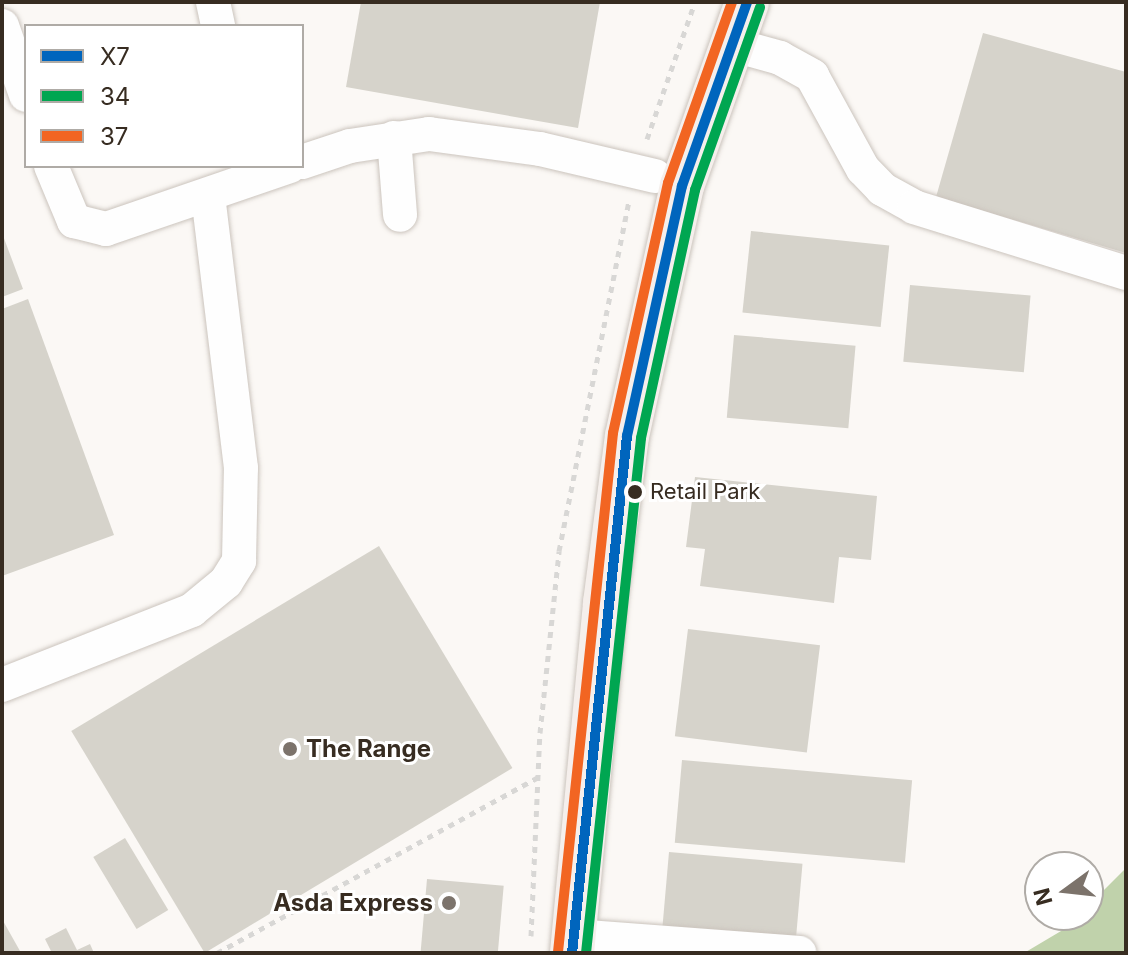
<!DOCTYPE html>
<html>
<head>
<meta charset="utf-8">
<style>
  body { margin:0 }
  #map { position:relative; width:1128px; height:955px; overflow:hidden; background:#fbf8f5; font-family:Inter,sans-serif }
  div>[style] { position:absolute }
  .water>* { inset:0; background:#c0d2ab }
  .building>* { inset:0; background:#d6d3cb; transform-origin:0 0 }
  .path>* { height:5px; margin-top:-2.5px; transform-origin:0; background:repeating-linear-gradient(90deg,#d8d7d5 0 6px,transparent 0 12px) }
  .roads { filter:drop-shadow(0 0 2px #cbc4bd) drop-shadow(0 0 2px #cbc4bd) }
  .minor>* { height:34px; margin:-17px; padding:0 17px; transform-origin:17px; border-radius:17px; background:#fefefe }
  .highway>* { height:44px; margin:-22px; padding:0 22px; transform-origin:22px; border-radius:22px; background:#f5efec }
  .bus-1>* { height:10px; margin:-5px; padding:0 5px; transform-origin:5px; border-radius:5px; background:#0065bd }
  .bus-2>* { height:10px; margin:-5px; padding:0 5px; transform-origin:5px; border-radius:5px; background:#00a651 }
  .bus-3>* { height:10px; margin:-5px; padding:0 5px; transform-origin:5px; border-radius:5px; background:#f26522 }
  .dots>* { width:22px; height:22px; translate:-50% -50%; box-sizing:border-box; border:4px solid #fff; border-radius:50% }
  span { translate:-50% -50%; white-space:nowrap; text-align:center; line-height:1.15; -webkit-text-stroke:6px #fff; paint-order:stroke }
  .bus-label { font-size:22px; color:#372c21 }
  .left { translate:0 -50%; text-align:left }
  .poi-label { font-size:24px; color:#372c21; font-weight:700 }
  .right { translate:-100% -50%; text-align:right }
  .frame { position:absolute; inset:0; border:4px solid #372c21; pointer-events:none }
  .legend { position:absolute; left:24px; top:24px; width:280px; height:144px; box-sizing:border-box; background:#fff; border:2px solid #afaba6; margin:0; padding:10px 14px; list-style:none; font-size:24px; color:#372c21 }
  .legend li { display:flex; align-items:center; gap:16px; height:40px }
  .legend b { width:40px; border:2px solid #afaba6 }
  .north { position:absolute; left:1024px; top:851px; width:80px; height:80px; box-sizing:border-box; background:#fff; border:2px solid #afaba6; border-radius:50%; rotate:255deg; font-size:22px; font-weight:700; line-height:32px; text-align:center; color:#372c21 }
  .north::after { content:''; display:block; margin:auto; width:28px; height:36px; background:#7c736b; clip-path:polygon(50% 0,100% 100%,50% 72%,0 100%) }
</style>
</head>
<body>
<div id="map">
  <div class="water">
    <div style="clip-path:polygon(1126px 868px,1126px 953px,1024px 953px,1088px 915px,1088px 906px)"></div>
  </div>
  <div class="building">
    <div style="clip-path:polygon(361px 2px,600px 2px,578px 128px,346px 87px)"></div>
    <div style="clip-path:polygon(983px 33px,1126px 72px,1126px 253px,936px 197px)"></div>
    <div style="left:751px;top:231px;width:139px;height:82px;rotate:6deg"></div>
    <div style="clip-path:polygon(2px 233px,23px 289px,2px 297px)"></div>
    <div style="left:910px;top:285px;width:121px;height:77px;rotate:5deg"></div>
    <div style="clip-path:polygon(28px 299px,114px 535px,2px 576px,2px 309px)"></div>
    <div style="left:734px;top:335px;width:122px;height:83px;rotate:5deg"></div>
    <div style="clip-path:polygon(695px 477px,877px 496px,871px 560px,839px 557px,834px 603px,700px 586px,705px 549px,686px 547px)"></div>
    <div style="left:379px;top:546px;width:259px;height:359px;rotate:59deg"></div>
    <div style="left:688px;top:629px;width:133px;height:108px;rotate:7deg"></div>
    <div style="left:682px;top:760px;width:231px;height:83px;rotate:5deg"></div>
    <div style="left:125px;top:838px;width:84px;height:37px;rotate:59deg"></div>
    <div style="left:669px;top:852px;width:134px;height:77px;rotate:5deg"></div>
    <div style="left:427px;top:879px;width:77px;height:74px;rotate:5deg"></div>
    <div style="clip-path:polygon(2px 919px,20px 951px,16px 953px,2px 953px)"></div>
    <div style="clip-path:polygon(66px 928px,77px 950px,90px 944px,94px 953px,52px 953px,45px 939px)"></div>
  </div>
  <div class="path">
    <div style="left:647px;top:139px;width:145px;rotate:-70.7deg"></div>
    <div style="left:531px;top:936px;width:203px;rotate:-87.5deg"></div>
    <div style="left:540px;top:733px;width:183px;rotate:-84deg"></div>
    <div style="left:559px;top:551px;width:356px;rotate:-78.7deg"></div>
    <div style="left:217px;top:953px;width:366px;rotate:-28.7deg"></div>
  </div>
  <div class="roads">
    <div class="minor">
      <div style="left:213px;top:2px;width:25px;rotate:78deg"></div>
      <div style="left:2px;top:26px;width:73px;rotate:70.8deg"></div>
      <div style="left:730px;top:44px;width:52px;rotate:15.6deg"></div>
      <div style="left:780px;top:58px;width:37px;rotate:29deg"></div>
      <div style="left:812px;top:76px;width:106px;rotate:61.3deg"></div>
      <div style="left:863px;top:169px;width:28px;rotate:46deg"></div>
      <div style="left:882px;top:189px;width:37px;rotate:29deg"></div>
      <div style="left:914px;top:207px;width:222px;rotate:17.3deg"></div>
      <div style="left:394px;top:138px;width:77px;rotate:85.5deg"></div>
      <div style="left:302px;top:162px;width:51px;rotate:-18.4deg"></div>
      <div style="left:350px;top:146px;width:80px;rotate:-8.6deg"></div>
      <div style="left:429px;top:134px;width:112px;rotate:7.7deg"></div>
      <div style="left:540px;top:149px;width:118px;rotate:13.2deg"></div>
      <div style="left:51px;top:166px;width:60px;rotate:67.3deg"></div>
      <div style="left:74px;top:221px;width:33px;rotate:14deg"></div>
      <div style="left:106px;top:229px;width:194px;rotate:-18.9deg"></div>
      <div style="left:2px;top:685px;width:204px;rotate:-21.5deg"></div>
      <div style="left:192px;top:610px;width:44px;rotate:-39.5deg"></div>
      <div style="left:226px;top:582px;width:25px;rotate:-58deg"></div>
      <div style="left:239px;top:561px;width:93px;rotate:-88.8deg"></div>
      <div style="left:241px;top:468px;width:275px;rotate:-96.9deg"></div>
      <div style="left:574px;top:936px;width:226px;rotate:4.3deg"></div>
    </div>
    <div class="highway">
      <div style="left:572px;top:953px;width:352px;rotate:-84.6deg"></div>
      <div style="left:605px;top:603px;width:168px;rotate:-82.5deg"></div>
      <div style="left:627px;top:436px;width:256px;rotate:-77.6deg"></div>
      <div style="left:682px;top:186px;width:195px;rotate:-70.5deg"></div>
    </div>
  </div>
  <div class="bus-1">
    <div style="left:572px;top:953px;width:520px;rotate:-83.93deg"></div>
    <div style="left:627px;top:436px;width:256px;rotate:-77.6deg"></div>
    <div style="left:682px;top:186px;width:195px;rotate:-70.5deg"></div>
  </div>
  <div class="bus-2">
    <div style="left:586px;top:953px;width:518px;rotate:-83.9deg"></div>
    <div style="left:641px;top:438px;width:254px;rotate:-77.7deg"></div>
    <div style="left:695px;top:190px;width:194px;rotate:-70.4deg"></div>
  </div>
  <div class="bus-3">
    <div style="left:558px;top:952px;width:522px;rotate:-83.95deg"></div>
    <div style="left:613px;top:433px;width:256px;rotate:-77.6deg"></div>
    <div style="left:668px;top:183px;width:192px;rotate:-70.5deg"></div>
  </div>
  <div class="dots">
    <div style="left:635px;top:492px;background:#372c21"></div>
    <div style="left:290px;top:749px;background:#7c736b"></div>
    <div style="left:449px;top:903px;background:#7c736b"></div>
  </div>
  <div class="bus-label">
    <span class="left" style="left:650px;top:492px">Retail Park</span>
  </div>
  <div class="poi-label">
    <span class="left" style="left:306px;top:749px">The Range</span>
    <span class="right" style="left:433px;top:903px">Asda Express</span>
  </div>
  <div class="frame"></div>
  <ul class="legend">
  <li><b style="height:10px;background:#0065bd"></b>X7</li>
  <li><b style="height:10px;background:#00a651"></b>34</li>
  <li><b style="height:10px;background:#f26522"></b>37</li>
  </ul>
  <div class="north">N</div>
</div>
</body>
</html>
